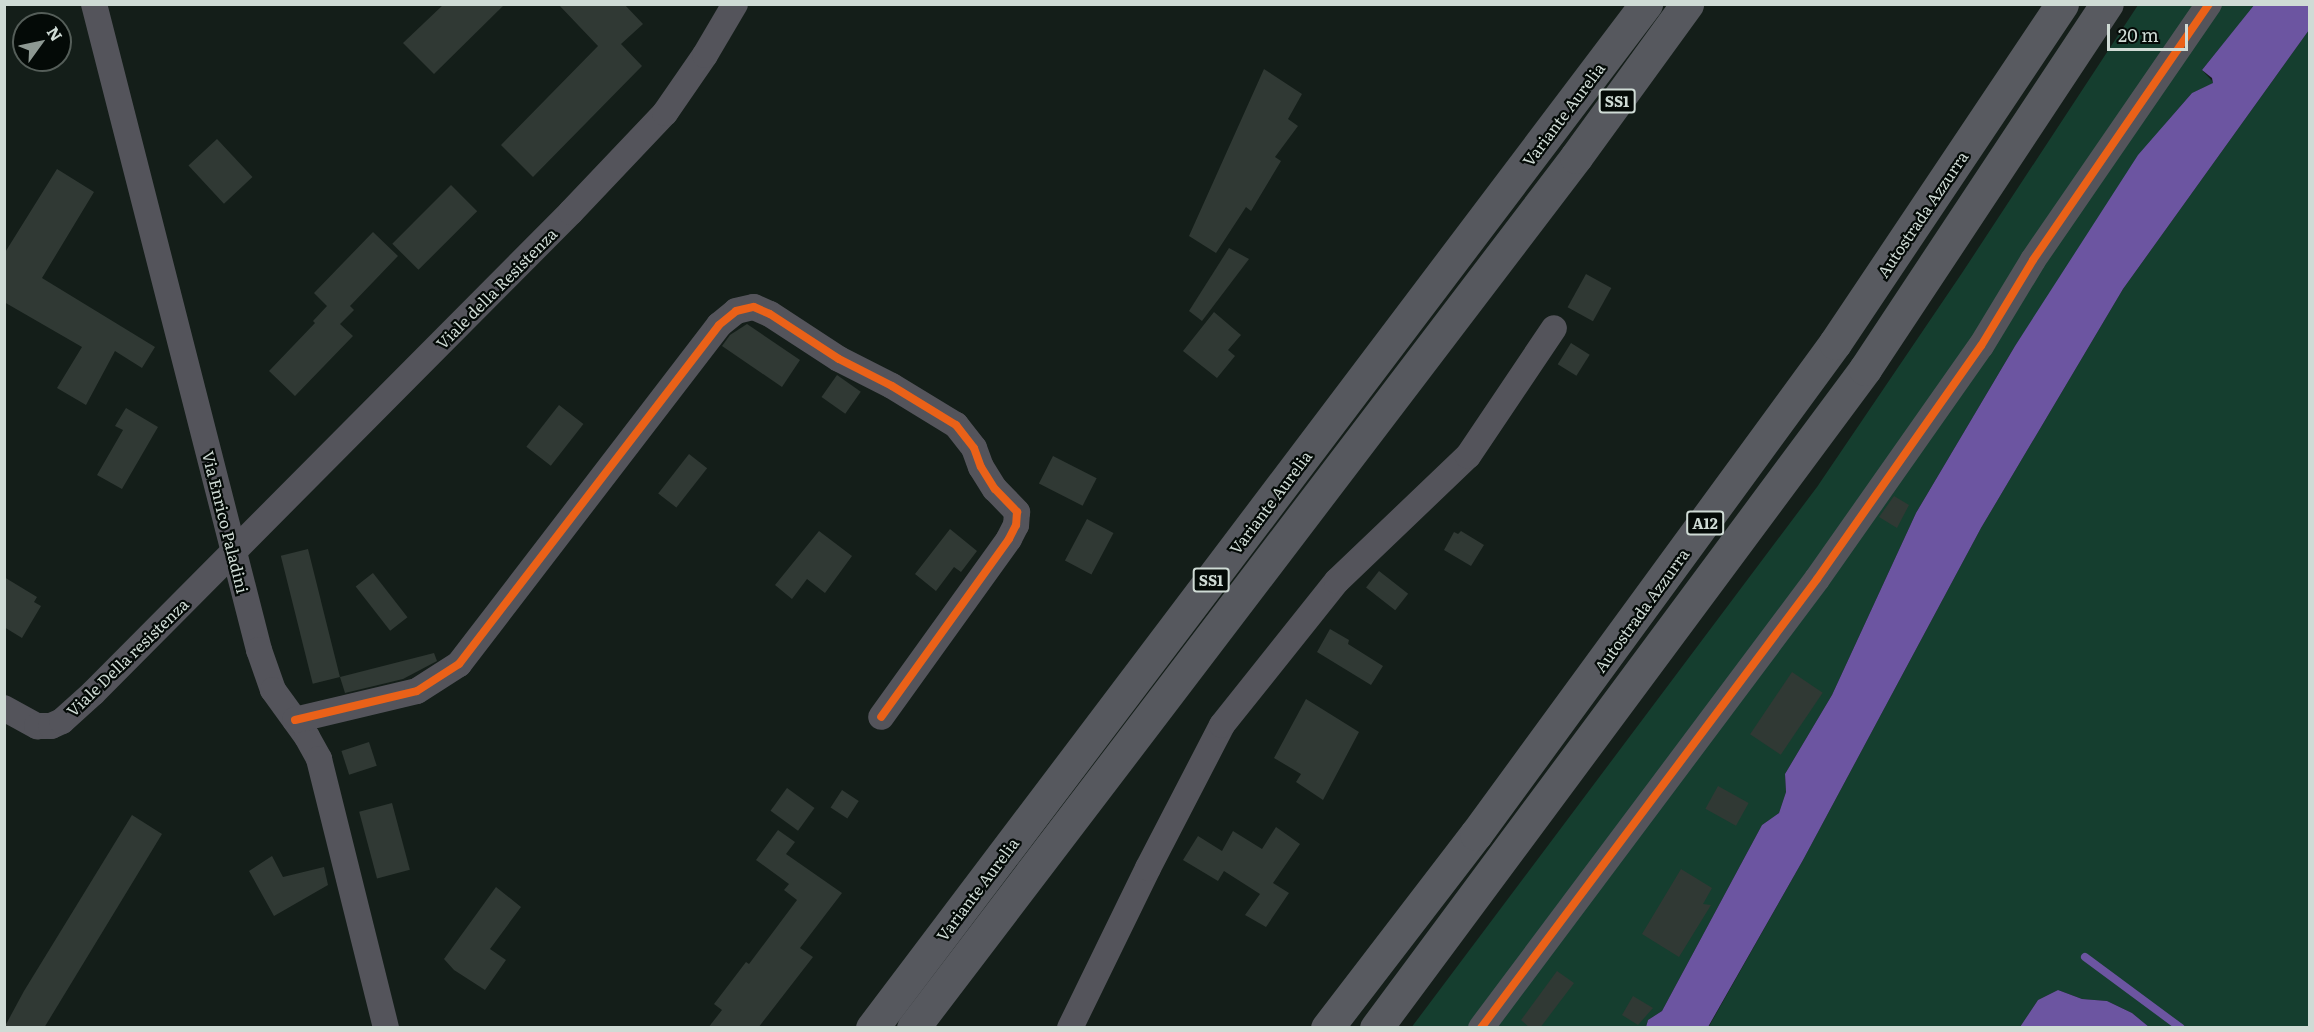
<!DOCTYPE html>
<html>
<head>
<meta charset="utf-8">
<style>
  body { margin:0 }
  #map { position:relative; width:2314px; height:1032px; overflow:hidden; background:#141e19; font-family:Literata,serif }
  div>[style] { position:absolute }
  .green>* { inset:0; background:#153e2f }
  .water>* { inset:0; background:#6c55a1 }
  .stream>* { height:8px; margin:-4px; padding:0 4px; transform-origin:4px; border-radius:4px; background:#6c55a1 }
  .building>* { inset:0; background:#303934; transform-origin:0 0 }
  .minor>* { height:26px; margin:-13px; padding:0 13px; transform-origin:13px; border-radius:13px; background:#54545b }
  .trunk>* { height:33px; margin:-16.5px; padding:0 16.5px; transform-origin:16.5px; border-radius:16.5px; background:#56585e }
  .motorway>* { height:33px; margin:-16.5px; padding:0 16.5px; transform-origin:16.5px; border-radius:16.5px; background:#585a60 }
  .cycleway>* { height:8px; margin:-4px; padding:0 4px; transform-origin:4px; border-radius:4px; background:#ea6118 }
  span { translate:-50% -50%; white-space:nowrap; text-align:center; line-height:1.15; -webkit-text-stroke:4.5px #040a07; paint-order:stroke }
  .shield-label span { padding:2px 4px; background:#040a07; border:2px solid; border-radius:4px; -webkit-text-stroke-width:0 }
  .shield-label { font-size:15px; color:#cfdbd5; font-weight:700 }
  .street-label { font-size:16px; color:#cfdbd5 }
  .frame { position:absolute; inset:0; border:6px solid #cfdbd5; pointer-events:none }
  .north { position:absolute; left:12px; top:12px; width:60px; height:60px; box-sizing:border-box; background:#040a07; border:2px solid #555e59; border-radius:50%; rotate:57deg; font-size:16px; font-weight:700; line-height:24px; text-align:center; color:#cfdbd5 }
  .north::after { content:''; display:block; margin:auto; width:21px; height:27px; background:#8e9993; clip-path:polygon(50% 0,100% 100%,50% 72%,0 100%) }
  .scale { position:absolute; left:2107px; top:24px; width:81px; height:27px; box-sizing:border-box; border:3px solid #cfdbd5; border-top:0; padding-left:8px; font-size:18px; line-height:21px; white-space:nowrap; color:#cfdbd5; -webkit-text-stroke:4px #040a07; paint-order:stroke }
</style>
</head>
<body>
<div id="map">
  <div class="green">
    <div style="clip-path:polygon(2138px 5px,2255px 5px,2202px 70px,2214px 83px,2192px 93px,2166px 123px,2015px 346px,1916px 513px,1832px 695px,1785px 774px,1786px 792px,1779px 813px,1762px 825px,1662px 1011px,1648px 1020px,1646px 1027px,1411px 1028px,1817px 487px,1962px 273px)"></div>
    <div style="clip-path:polygon(2309px 30px,2309px 1027px,2149px 1027px,2132px 1013px,2107px 1001px,2082px 999px,2058px 990px,2038px 1000px,2020px 1027px,1708px 1028px,1803px 860px,1981px 528px,2123px 289px)"></div>
  </div>
  <div class="water">
    <div style="clip-path:polygon(2255px 4px,2309px 5px,2309px 30px,2123px 289px,1981px 528px,1803px 860px,1708px 1027px,1646px 1027px,1648px 1020px,1662px 1011px,1762px 825px,1779px 813px,1786px 792px,1785px 774px,1832px 695px,1916px 513px,2015px 346px,2138px 155px,2192px 93px,2213px 83px,2212px 78px,2202px 70px)"></div>
    <div style="clip-path:polygon(2058px 990px,2082px 999px,2107px 1001px,2132px 1013px,2149px 1027px,2020px 1027px,2038px 1000px)"></div>
  </div>
  <div class="stream">
    <div style="left:2085px;top:957px;width:119px;rotate:36.5deg"></div>
  </div>
  <div class="building">
    <div style="clip-path:polygon(444px 4px,505px 4px,434px 74px,403px 43px)"></div>
    <div style="clip-path:polygon(558px 4px,624px 4px,643px 24px,621px 44px,642px 66px,533px 177px,501px 145px,598px 46px)"></div>
    <div style="clip-path:polygon(1264px 69px,1302px 94px,1288px 119px,1298px 126px,1275px 157px,1281px 161px,1251px 211px,1246px 207px,1216px 253px,1189px 236px)"></div>
    <div style="left:217px;top:139px;width:52px;height:39px;rotate:47deg"></div>
    <div style="clip-path:polygon(57px 169px,94px 192px,42px 278px,155px 347px,142px 368px,115px 351px,86px 405px,57px 388px,82px 347px,4px 302px,4px 254px)"></div>
    <div style="left:451px;top:185px;width:37px;height:83px;rotate:45deg"></div>
    <div style="clip-path:polygon(373px 232px,398px 256px,350px 306px,354px 310px,340px 324px,353px 336px,295px 396px,269px 371px,315px 323px,313px 321px,327px 306px,314px 293px)"></div>
    <div style="clip-path:polygon(1229px 248px,1249px 259px,1202px 321px,1189px 311px)"></div>
    <div style="left:1586px;top:274px;width:29px;height:38px;rotate:29deg"></div>
    <div style="clip-path:polygon(1214px 312px,1241px 335px,1228px 350px,1235px 356px,1217px 378px,1183px 351px)"></div>
    <div style="clip-path:polygon(747px 324px,800px 360px,782px 387px,722px 346px,730px 335px)"></div>
    <div style="left:1571px;top:343px;width:22px;height:25px;rotate:32deg"></div>
    <div style="left:837px;top:375px;width:29px;height:27px;rotate:35deg"></div>
    <div style="left:559px;top:405px;width:31px;height:53px;rotate:38deg"></div>
    <div style="clip-path:polygon(126px 408px,158px 427px,122px 489px,97px 475px,123px 430px,115px 426px)"></div>
    <div style="left:689px;top:454px;width:23px;height:50px;rotate:38deg"></div>
    <div style="left:1053px;top:456px;width:49px;height:31px;rotate:27deg"></div>
    <div style="clip-path:polygon(1894px 496px,1909px 505px,1897px 528px,1879px 517px)"></div>
    <div style="left:1087px;top:519px;width:30px;height:47px;rotate:28deg"></div>
    <div style="clip-path:polygon(950px 529px,977px 551px,961px 572px,954px 567px,936px 591px,915px 574px)"></div>
    <div style="clip-path:polygon(819px 531px,852px 556px,825px 593px,807px 579px,792px 599px,775px 585px)"></div>
    <div style="clip-path:polygon(1461px 531px,1484px 545px,1471px 566px,1444px 550px,1454px 532px,1458px 534px)"></div>
    <div style="left:308px;top:549px;width:132px;height:28px;rotate:76deg"></div>
    <div style="left:1379px;top:571px;width:37px;height:21px;rotate:38deg"></div>
    <div style="left:373px;top:573px;width:56px;height:22px;rotate:52deg"></div>
    <div style="clip-path:polygon(4px 577px,37px 597px,34px 602px,41px 606px,22px 638px,4px 627px)"></div>
    <div style="clip-path:polygon(1330px 629px,1349px 640px,1348px 644px,1383px 666px,1371px 685px,1317px 652px)"></div>
    <div style="clip-path:polygon(434px 653px,437px 661px,403px 679px,345px 693px,340px 677px)"></div>
    <div style="left:1792px;top:672px;width:37px;height:75px;rotate:34deg"></div>
    <div style="clip-path:polygon(1306px 699px,1359px 732px,1323px 800px,1296px 782px,1301px 774px,1274px 758px)"></div>
    <div style="left:369px;top:742px;width:25px;height:29px;rotate:72deg"></div>
    <div style="left:1718px;top:786px;width:35px;height:26px;rotate:29deg"></div>
    <div style="left:787px;top:788px;width:34px;height:28px;rotate:36deg"></div>
    <div style="left:842px;top:790px;width:20px;height:21px;rotate:33deg"></div>
    <div style="left:392px;top:803px;width:69px;height:34px;rotate:75deg"></div>
    <div style="clip-path:polygon(132px 815px,162px 834px,44px 1028px,4px 1028px,24px 991px)"></div>
    <div style="clip-path:polygon(1276px 827px,1300px 844px,1273px 883px,1289px 893px,1266px 927px,1245px 915px,1260px 894px,1224px 871px,1218px 881px,1183px 860px,1198px 836px,1222px 851px,1233px 831px,1262px 849px)"></div>
    <div style="clip-path:polygon(778px 830px,795px 842px,786px 854px,842px 893px,800px 948px,813px 957px,758px 1028px,708px 1028px,722px 1010px,714px 1004px,746px 962px,749px 964px,797px 900px,784px 890px,789px 884px,756px 860px)"></div>
    <div style="clip-path:polygon(272px 856px,283px 877px,324px 867px,328px 885px,274px 916px,249px 871px)"></div>
    <div style="clip-path:polygon(1681px 869px,1712px 888px,1703px 904px,1711px 905px,1679px 957px,1642px 934px)"></div>
    <div style="clip-path:polygon(496px 887px,521px 907px,490px 949px,506px 960px,485px 990px,454px 970px,444px 959px)"></div>
    <div style="clip-path:polygon(1557px 971px,1574px 983px,1540px 1028px,1530px 1028px,1521px 1020px)"></div>
    <div style="clip-path:polygon(1633px 996px,1653px 1008px,1638px 1025px,1622px 1015px)"></div>
  </div>
  <div class="minor">
    <div style="left:94px;top:4px;width:667px;rotate:75.67deg"></div>
    <div style="left:259px;top:650px;width:42px;rotate:70.7deg"></div>
    <div style="left:273px;top:690px;width:58px;rotate:54.1deg"></div>
    <div style="left:307px;top:737px;width:25px;rotate:61deg"></div>
    <div style="left:319px;top:759px;width:277px;rotate:76deg"></div>
    <div style="left:4px;top:708px;width:38px;rotate:29deg"></div>
    <div style="left:37px;top:726px;width:14px"></div>
    <div style="left:51px;top:726px;width:12px;rotate:-24deg"></div>
    <div style="left:62px;top:721px;width:42px;rotate:-42.1deg"></div>
    <div style="left:93px;top:693px;width:678px;rotate:-45.18deg"></div>
    <div style="left:571px;top:212px;width:137px;rotate:-46.5deg"></div>
    <div style="left:665px;top:113px;width:70px;rotate:-55.4deg"></div>
    <div style="left:705px;top:55px;width:59px;rotate:-59.5deg"></div>
    <div style="left:295px;top:720px;width:125px;rotate:-13.4deg"></div>
    <div style="left:417px;top:691px;width:50px;rotate:-32.7deg"></div>
    <div style="left:459px;top:664px;width:427px;rotate:-52.5deg"></div>
    <div style="left:719px;top:325px;width:22px;rotate:-39deg"></div>
    <div style="left:736px;top:311px;width:18px;rotate:-13deg"></div>
    <div style="left:754px;top:307px;width:17px;rotate:24deg"></div>
    <div style="left:770px;top:314px;width:82px;rotate:33.1deg"></div>
    <div style="left:839px;top:359px;width:59px;rotate:27deg"></div>
    <div style="left:892px;top:386px;width:75px;rotate:31.4deg"></div>
    <div style="left:956px;top:425px;width:29px;rotate:52deg"></div>
    <div style="left:974px;top:448px;width:20px;rotate:70deg"></div>
    <div style="left:981px;top:467px;width:26px;rotate:58deg"></div>
    <div style="left:995px;top:489px;width:32px;rotate:46deg"></div>
    <div style="left:1017px;top:512px;width:13px;rotate:94deg"></div>
    <div style="left:1016px;top:525px;width:16px;rotate:117deg"></div>
    <div style="left:1009px;top:539px;width:219px;rotate:125.7deg"></div>
    <div style="left:1070px;top:1028px;width:178px;rotate:-64deg"></div>
    <div style="left:1148px;top:868px;width:161px;rotate:-62.6deg"></div>
    <div style="left:1222px;top:725px;width:184px;rotate:-51.4deg"></div>
    <div style="left:1337px;top:581px;width:181px;rotate:-43.7deg"></div>
    <div style="left:1468px;top:456px;width:154px;rotate:-56.1deg"></div>
    <div style="left:1481px;top:1028px;width:561px;rotate:-53.19deg"></div>
    <div style="left:1817px;top:579px;width:285px;rotate:-54.9deg"></div>
    <div style="left:1981px;top:346px;width:100px;rotate:-58.8deg"></div>
    <div style="left:2033px;top:260px;width:311px;rotate:-55.5deg"></div>
  </div>
  <div class="trunk">
    <div style="left:872px;top:1028px;width:1284px;rotate:-52.92deg"></div>
    <div style="left:913px;top:1028px;width:1095px;rotate:-52.72deg"></div>
    <div style="left:1576px;top:157px;width:189px;rotate:-54deg"></div>
  </div>
  <div class="motorway">
    <div style="left:1327px;top:1028px;width:245px;rotate:-52.5deg"></div>
    <div style="left:1476px;top:834px;width:608px;rotate:-53.83deg"></div>
    <div style="left:1835px;top:343px;width:408px;rotate:-56.2deg"></div>
    <div style="left:1376px;top:1028px;width:821px;rotate:-53.42deg"></div>
    <div style="left:1865px;top:369px;width:438px;rotate:-56.5deg"></div>
  </div>
  <div class="cycleway">
    <div style="left:295px;top:720px;width:125px;rotate:-13.4deg"></div>
    <div style="left:417px;top:691px;width:50px;rotate:-32.7deg"></div>
    <div style="left:459px;top:664px;width:427px;rotate:-52.5deg"></div>
    <div style="left:719px;top:325px;width:22px;rotate:-39deg"></div>
    <div style="left:736px;top:311px;width:18px;rotate:-13deg"></div>
    <div style="left:754px;top:307px;width:17px;rotate:24deg"></div>
    <div style="left:770px;top:314px;width:82px;rotate:33.1deg"></div>
    <div style="left:839px;top:359px;width:59px;rotate:27deg"></div>
    <div style="left:892px;top:386px;width:75px;rotate:31.4deg"></div>
    <div style="left:956px;top:425px;width:29px;rotate:52deg"></div>
    <div style="left:974px;top:448px;width:20px;rotate:70deg"></div>
    <div style="left:981px;top:467px;width:26px;rotate:58deg"></div>
    <div style="left:995px;top:489px;width:32px;rotate:46deg"></div>
    <div style="left:1017px;top:512px;width:13px;rotate:94deg"></div>
    <div style="left:1016px;top:525px;width:16px;rotate:117deg"></div>
    <div style="left:1009px;top:539px;width:219px;rotate:125.7deg"></div>
    <div style="left:1481px;top:1028px;width:561px;rotate:-53.19deg"></div>
    <div style="left:1817px;top:579px;width:285px;rotate:-54.9deg"></div>
    <div style="left:1981px;top:346px;width:100px;rotate:-58.8deg"></div>
    <div style="left:2033px;top:260px;width:311px;rotate:-55.5deg"></div>
  </div>
  <div class="shield-label">
    <span style="left:1617px;top:101px">SS1</span>
    <span style="left:1705px;top:523px">A12</span>
    <span style="left:1211px;top:580px">SS1</span>
  </div>
  <div class="street-label">
    <span style="left:1563px;top:114px;rotate:-53deg">Variante Aurelia</span>
    <span style="left:1922px;top:214px;rotate:-56deg">Autostrada Azzurra</span>
    <span style="left:496px;top:288px;rotate:-45deg">Viale della Resistenza</span>
    <span style="left:1270px;top:502px;rotate:-53deg">Variante Aurelia</span>
    <span style="left:226px;top:522px;rotate:76deg">Via Enrico Paladini</span>
    <span style="left:1641px;top:610px;rotate:-54deg">Autostrada Azzurra</span>
    <span style="left:127px;top:657px;rotate:-44deg">Viale Della resistenza</span>
    <span style="left:977px;top:889px;rotate:-53deg">Variante Aurelia</span>
  </div>
  <div class="frame"></div>
  <div class="north">N</div>
  <div class="scale">20 m</div>
</div>
</body>
</html>
